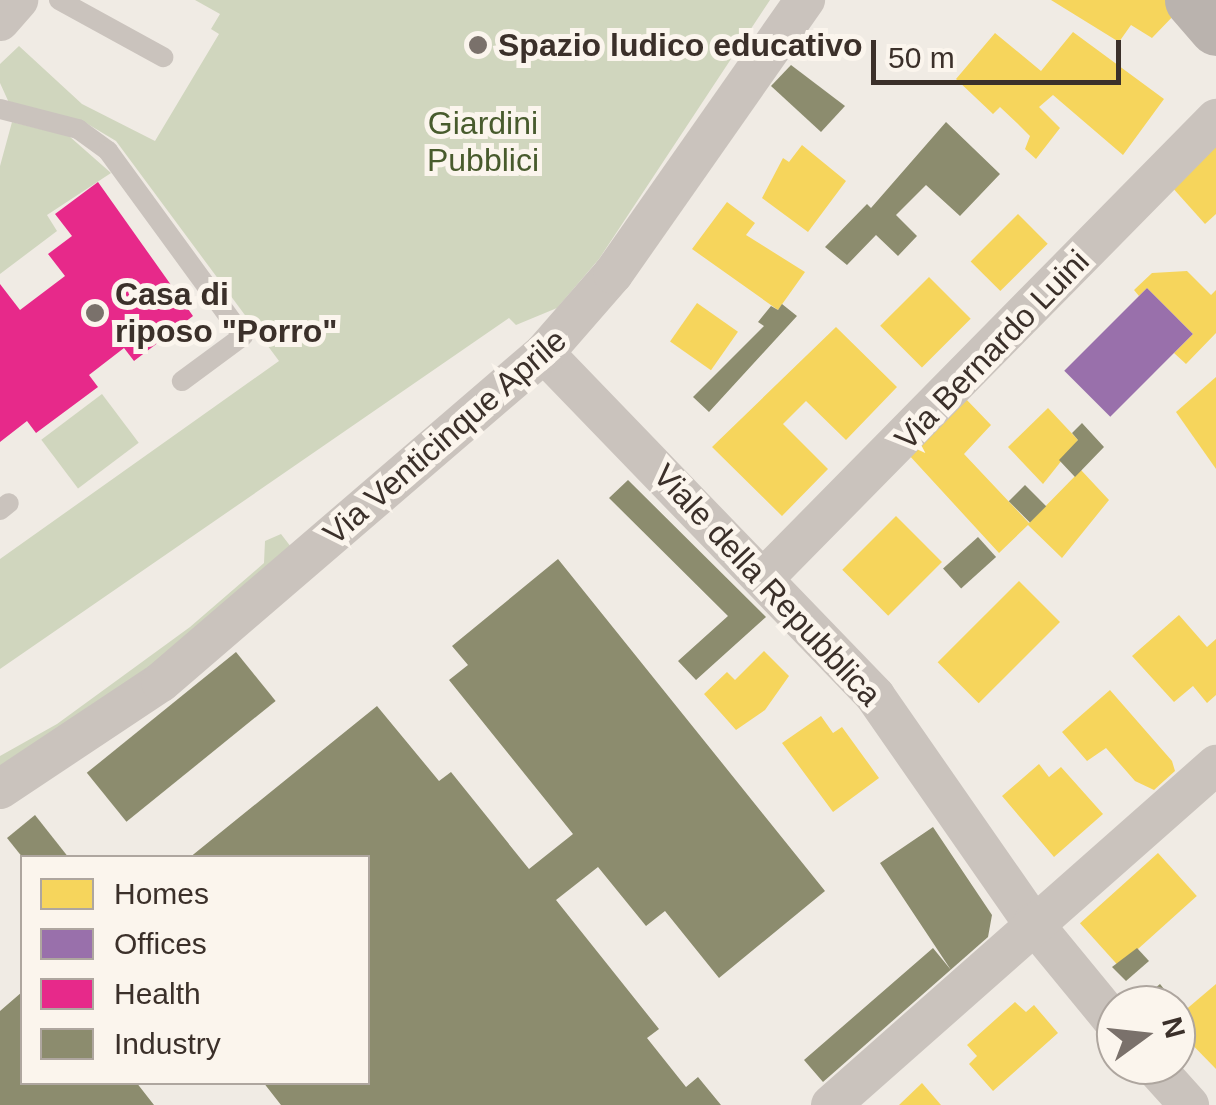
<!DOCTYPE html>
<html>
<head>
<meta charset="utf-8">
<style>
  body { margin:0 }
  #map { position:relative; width:1216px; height:1105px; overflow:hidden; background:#f0ebe4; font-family:Arial,sans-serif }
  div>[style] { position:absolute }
  .green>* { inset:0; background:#d0d6be; transform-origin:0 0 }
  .homes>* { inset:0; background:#f6d55c; transform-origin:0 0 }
  .offices>* { inset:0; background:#9970ab; transform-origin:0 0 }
  .health>* { inset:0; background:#e7298a }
  .industry>* { inset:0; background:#8c8c6e; transform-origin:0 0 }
  .lane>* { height:20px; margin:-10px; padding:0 10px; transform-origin:10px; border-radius:10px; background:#cac3bd }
  .street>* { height:40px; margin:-20px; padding:0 20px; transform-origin:20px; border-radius:20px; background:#cac3bd }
  .secondary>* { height:55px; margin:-27.5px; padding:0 27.5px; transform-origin:27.5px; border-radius:27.5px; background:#bab3ae }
  .dots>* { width:28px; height:28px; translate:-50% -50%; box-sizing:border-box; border:5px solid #fbf5ed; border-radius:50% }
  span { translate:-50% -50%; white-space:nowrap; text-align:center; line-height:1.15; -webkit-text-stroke:10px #fbf5ed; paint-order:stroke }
  .poi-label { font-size:32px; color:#3b302a; font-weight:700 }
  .left { translate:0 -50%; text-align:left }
  .park-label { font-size:32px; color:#485b2d }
  .street-label { font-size:32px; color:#3b302a }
  .legend { position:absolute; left:20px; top:855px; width:350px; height:230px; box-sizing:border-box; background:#fbf5ed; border:2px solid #aea69f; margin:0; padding:12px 18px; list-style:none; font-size:30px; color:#3b302a }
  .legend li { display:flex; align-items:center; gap:20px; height:50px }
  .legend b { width:50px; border:2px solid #aea69f }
  .north { position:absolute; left:1096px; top:985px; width:100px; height:100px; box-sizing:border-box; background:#fbf5ed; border:2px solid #aea69f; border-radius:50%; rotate:75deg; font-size:28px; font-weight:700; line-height:40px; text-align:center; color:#3b302a }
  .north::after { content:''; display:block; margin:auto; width:35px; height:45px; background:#7a716b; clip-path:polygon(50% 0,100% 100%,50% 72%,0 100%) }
  .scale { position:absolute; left:871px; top:40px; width:250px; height:45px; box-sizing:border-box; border:5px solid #3b302a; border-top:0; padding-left:12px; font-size:30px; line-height:35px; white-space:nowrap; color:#3b302a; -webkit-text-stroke:8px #fbf5ed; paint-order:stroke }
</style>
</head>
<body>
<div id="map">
  <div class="green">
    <div style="clip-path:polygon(195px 0,770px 0,599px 259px,557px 308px,516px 325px,509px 318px,0 669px,0 559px,279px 361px,116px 141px,81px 120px,10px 105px,0 83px,0 64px,19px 46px,82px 104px,155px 141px,219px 34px,211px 29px,220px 14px)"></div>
    <div style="clip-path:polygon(12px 122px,69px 136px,111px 173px,47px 215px,57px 231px,0 274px,0 166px)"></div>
    <div style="left:102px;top:394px;width:61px;height:76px;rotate:53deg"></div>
    <div style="clip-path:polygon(281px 534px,291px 547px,175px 650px,0 768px,0 756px,57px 724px,190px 627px,264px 563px,265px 541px)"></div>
  </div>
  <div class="homes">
    <div style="clip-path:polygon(1051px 0,1169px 0,1178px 11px,1152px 38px,1131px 25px,1119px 42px)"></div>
    <div style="clip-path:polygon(1073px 32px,1164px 99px,1123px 155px,1053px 95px,1039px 107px,1060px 128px,1036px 159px,1025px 149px,1030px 136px,1018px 124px,1000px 107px,993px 114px,956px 79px,995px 33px,1041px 71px)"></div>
    <div style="clip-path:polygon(1216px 140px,1216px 214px,1205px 224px,1171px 186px)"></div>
    <div style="clip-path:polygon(802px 145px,846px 181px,808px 232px,762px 198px,783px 158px,789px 162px)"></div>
    <div style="clip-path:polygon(727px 202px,755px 223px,746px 235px,805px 272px,778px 310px,692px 249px)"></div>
    <div style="left:1018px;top:214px;width:42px;height:67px;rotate:45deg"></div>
    <div style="clip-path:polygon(1187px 271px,1211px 295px,1216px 290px,1216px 333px,1186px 364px,1174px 353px,1193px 334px,1147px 288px,1139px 296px,1134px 290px,1152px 273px)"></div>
    <div style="left:929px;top:277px;width:59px;height:69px;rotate:45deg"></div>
    <div style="left:697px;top:303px;width:50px;height:47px;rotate:35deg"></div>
    <div style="clip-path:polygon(836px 327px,897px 387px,846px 440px,806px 401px,783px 424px,828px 469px,782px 516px,712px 447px)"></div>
    <div style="clip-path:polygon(1216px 377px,1216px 469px,1176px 412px)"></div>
    <div style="clip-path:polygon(964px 397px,991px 425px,964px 454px,1029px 523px,1081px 470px,1109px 500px,1062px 558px,1028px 525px,999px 553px,908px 454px)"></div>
    <div style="clip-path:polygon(1048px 408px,1078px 440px,1043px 484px,1008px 447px)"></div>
    <div style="left:896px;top:516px;width:65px;height:76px;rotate:45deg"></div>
    <div style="left:1019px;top:581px;width:58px;height:115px;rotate:45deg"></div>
    <div style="clip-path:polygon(1179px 615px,1207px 647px,1216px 639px,1216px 695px,1207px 703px,1193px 686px,1174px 702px,1132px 656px)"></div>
    <div style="clip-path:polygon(764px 651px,789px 676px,765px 710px,736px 730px,704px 694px,727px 672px,735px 680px)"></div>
    <div style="clip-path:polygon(1110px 690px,1172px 761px,1175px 771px,1154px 790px,1135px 781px,1106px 748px,1087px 761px,1062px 732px)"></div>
    <div style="clip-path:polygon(821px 716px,833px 733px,842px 727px,879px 778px,833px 812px,782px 743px)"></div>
    <div style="clip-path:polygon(1039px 764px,1049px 777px,1061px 767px,1103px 814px,1054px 857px,1002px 796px)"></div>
    <div style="left:1158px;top:853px;width:58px;height:105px;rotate:48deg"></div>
    <div style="clip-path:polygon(1216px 984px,1216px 1069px,1176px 1028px,1176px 1018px)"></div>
    <div style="clip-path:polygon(1015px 1002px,1026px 1012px,1034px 1005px,1058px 1033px,993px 1091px,969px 1064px,977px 1056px,967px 1045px)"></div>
    <div style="clip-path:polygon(922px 1083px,941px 1105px,899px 1105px)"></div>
  </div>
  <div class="offices">
    <div style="left:1147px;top:288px;width:65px;height:117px;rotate:45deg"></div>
  </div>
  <div class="health">
    <div style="clip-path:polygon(98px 182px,193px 316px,134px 361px,124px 348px,89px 375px,98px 387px,36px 433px,27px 421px,0 442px,0 284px,20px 310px,65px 276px,48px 254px,72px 236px,55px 214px)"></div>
  </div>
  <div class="industry">
    <div style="clip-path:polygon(791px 65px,845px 106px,821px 132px,771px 86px)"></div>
    <div style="clip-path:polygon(946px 122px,1000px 174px,960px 216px,926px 185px,896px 215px,917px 236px,898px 256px,876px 235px,847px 265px,825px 247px,867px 204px,871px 208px)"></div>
    <div style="clip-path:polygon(782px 304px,797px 316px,709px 412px,693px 397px,764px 326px,758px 322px,771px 306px,778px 310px)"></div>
    <div style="clip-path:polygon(1082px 423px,1104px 447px,1075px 477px,1059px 460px,1078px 440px,1072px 433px)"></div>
    <div style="clip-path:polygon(628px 480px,766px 617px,696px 680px,678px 661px,728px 616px,609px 498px)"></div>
    <div style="left:1025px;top:485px;width:30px;height:23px;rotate:45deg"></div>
    <div style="left:978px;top:537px;width:27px;height:47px;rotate:48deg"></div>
    <div style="clip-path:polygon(558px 559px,825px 891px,719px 978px,665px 911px,646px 926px,598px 867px,556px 900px,659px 1029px,647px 1038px,686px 1087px,698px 1077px,721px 1105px,281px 1105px,263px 1082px,368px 1082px,368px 858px,189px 858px,377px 706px,439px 781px,451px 772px,529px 869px,573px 834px,449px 680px,468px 665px,452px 646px)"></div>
    <div style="left:236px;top:652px;width:63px;height:192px;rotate:51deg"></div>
    <div style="clip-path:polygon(35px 815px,69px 858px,23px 858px,7px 838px)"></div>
    <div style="clip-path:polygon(933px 827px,992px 915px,988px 937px,823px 1082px,804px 1060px,933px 948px,951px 970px,880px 863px)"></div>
    <div style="clip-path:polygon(1137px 948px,1149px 961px,1126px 981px,1112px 967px)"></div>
    <div style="clip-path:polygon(1160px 984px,1172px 999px,1135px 1005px)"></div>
    <div style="clip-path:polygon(22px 992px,22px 1082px,136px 1082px,154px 1105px,0 1105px,0 1011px)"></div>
  </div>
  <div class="lane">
    <div style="left:59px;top:0;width:119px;rotate:28.7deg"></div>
    <div style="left:0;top:109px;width:81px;rotate:14.4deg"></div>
    <div style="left:78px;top:129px;width:37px;rotate:36deg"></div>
    <div style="left:108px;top:151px;width:229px;rotate:53.9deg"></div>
    <div style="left:243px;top:336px;width:76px;rotate:143.6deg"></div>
    <div style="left:0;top:510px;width:11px;rotate:-38deg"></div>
  </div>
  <div class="street">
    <div style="left:0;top:21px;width:28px;rotate:-49deg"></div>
    <div style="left:544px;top:353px;width:477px;rotate:46deg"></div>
    <div style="left:875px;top:696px;width:277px;rotate:55.2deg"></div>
    <div style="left:1033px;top:923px;width:131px;rotate:50.6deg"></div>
    <div style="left:765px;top:577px;width:643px;rotate:-45.44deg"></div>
    <div style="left:0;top:789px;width:193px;rotate:-33.6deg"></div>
    <div style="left:161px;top:682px;width:505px;rotate:-40.66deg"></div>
    <div style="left:544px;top:353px;width:105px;rotate:-48.9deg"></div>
    <div style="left:613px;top:274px;width:335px;rotate:-55deg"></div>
    <div style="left:1153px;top:1065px;width:54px;rotate:48deg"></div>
    <div style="left:831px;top:1105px;width:514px;rotate:-41.45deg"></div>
  </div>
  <div class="secondary">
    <div style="left:1192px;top:0;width:37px;rotate:49deg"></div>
  </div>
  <div class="dots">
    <div style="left:478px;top:45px;background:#7a716b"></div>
    <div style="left:95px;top:313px;background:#7a716b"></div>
  </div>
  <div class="poi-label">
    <span class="left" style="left:498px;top:45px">Spazio ludico educativo</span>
    <span class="left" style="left:115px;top:313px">Casa di<br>riposo "Porro"</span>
  </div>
  <div class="park-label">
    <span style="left:483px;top:142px">Giardini<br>Pubblici</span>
  </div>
  <div class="street-label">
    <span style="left:992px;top:350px;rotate:-46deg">Via Bernardo Luini</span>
    <span style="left:445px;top:437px;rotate:-41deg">Via Venticinque Aprile</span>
    <span style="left:767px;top:585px;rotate:47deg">Viale della Repubblica</span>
  </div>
  <ul class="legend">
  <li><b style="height:28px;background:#f6d55c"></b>Homes</li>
  <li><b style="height:28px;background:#9970ab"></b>Offices</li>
  <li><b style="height:28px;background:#e7298a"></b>Health</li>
  <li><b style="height:28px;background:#8c8c6e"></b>Industry</li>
  </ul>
  <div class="north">N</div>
  <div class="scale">50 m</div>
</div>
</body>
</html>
